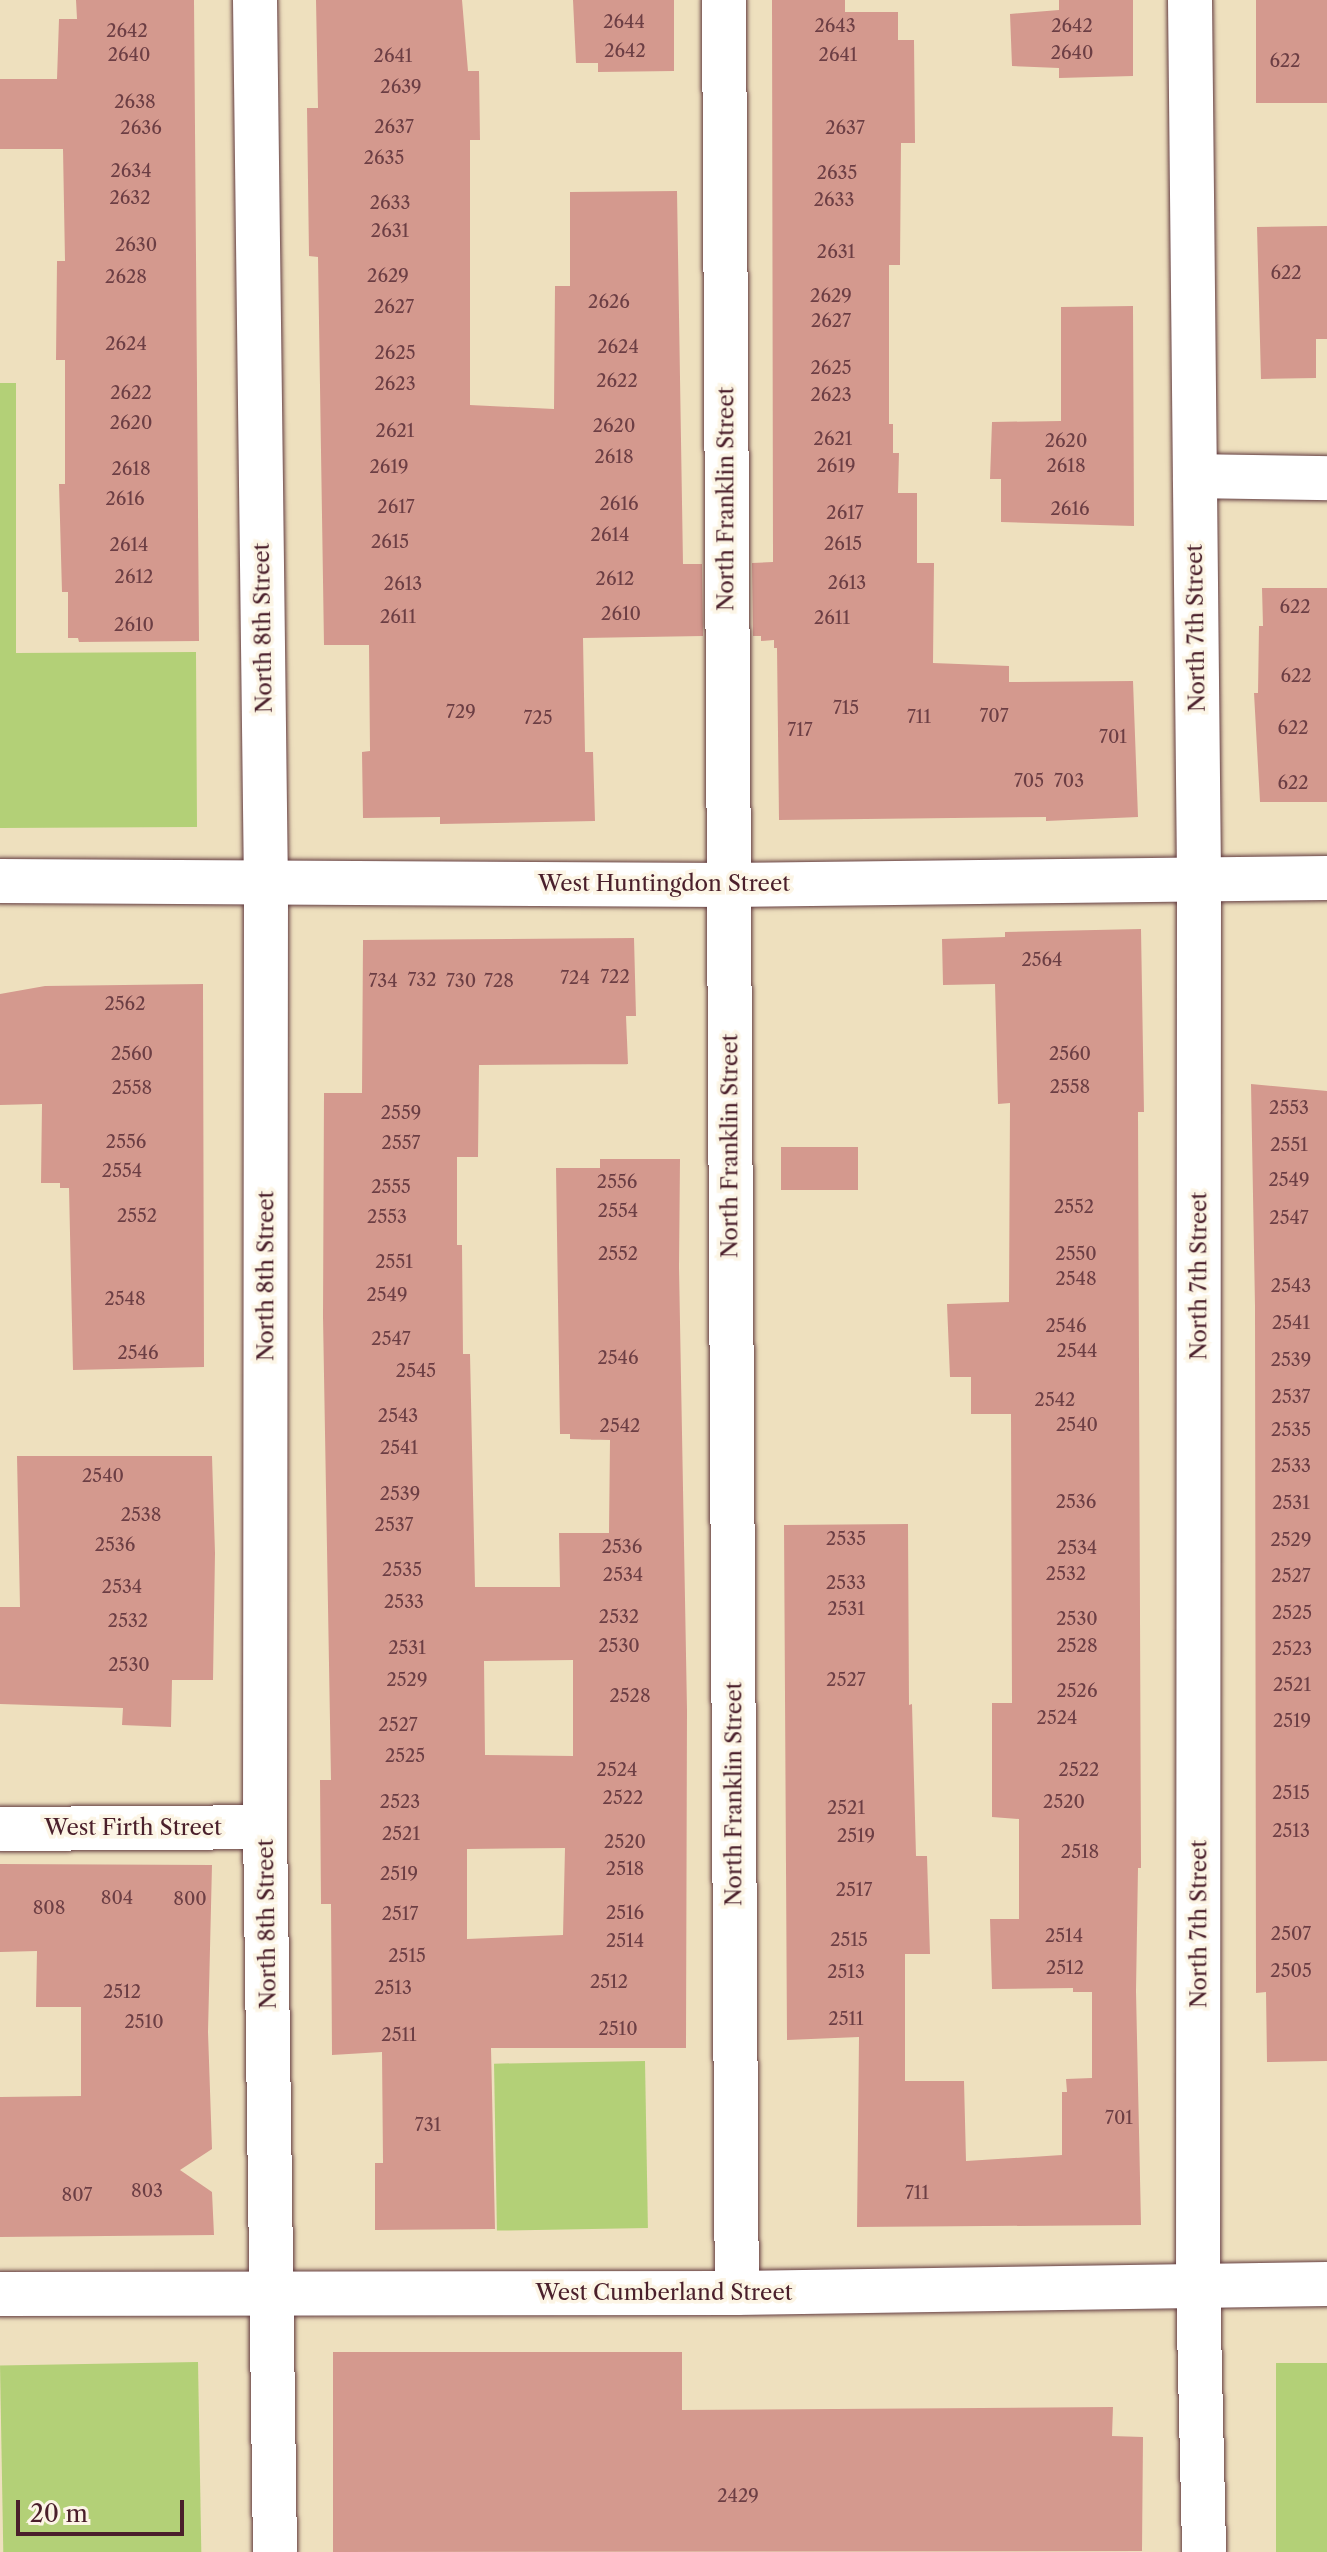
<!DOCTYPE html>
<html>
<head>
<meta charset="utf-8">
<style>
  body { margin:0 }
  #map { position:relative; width:1327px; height:2552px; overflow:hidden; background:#eee0be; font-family:"Libre Caslon Text",serif }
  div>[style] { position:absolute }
  .green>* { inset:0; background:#b3d077; transform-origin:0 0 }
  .building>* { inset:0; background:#d4998e; transform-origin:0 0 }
  .roads { filter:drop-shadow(0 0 2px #633c41) drop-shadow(0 0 2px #633c41) }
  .minor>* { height:44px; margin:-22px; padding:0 22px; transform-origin:22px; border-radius:22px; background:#fff }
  span { translate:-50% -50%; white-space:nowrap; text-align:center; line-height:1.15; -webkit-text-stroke:7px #fcf5e5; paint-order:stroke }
  .number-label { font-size:18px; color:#6c3e44 }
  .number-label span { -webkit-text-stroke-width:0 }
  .street-label { font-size:22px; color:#4a1f2b }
  .scale { position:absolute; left:16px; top:2500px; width:168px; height:36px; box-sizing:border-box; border:4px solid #4a1f2b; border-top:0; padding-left:10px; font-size:24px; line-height:28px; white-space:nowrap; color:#4a1f2b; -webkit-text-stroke:6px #fcf5e5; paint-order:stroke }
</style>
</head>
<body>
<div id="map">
  <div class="green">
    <div style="clip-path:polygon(0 383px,16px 383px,16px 653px,196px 652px,197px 827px,0 828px)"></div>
    <div style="left:645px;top:2061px;width:167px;height:151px;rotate:89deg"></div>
    <div style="left:198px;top:2362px;width:190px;height:198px;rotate:89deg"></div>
    <div style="left:1276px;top:2363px;width:51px;height:189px"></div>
  </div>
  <div class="building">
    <div style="clip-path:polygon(76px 0,194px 0,199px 641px,79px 642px,78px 638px,68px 638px,68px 592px,62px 592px,59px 484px,65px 484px,65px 360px,56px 360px,57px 261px,65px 261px,63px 149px,0 149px,0 79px,57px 79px,59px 19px,77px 19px)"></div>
    <div style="clip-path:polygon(316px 0,462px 0,468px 71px,479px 71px,480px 140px,470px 140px,470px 405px,554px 409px,555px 286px,570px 286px,570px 192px,677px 191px,683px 564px,702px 564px,703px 636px,583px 638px,585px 752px,593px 752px,595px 821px,440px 824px,440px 817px,363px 818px,362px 752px,370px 751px,369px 645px,324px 645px,318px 257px,309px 256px,307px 108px,318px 108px)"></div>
    <div style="clip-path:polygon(573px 0,674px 0,674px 71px,598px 72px,598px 63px,576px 63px)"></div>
    <div style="clip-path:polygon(772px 0,845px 0,845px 12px,898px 12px,898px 40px,914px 40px,915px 143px,901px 143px,900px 265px,889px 265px,889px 424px,893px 424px,893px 453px,899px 453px,898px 493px,917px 493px,917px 563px,934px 563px,933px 663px,1009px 666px,1009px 682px,1133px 681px,1138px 817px,1046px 821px,1046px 817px,779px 820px,777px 648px,774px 648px,774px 640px,761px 641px,761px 636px,753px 636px,752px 563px,773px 562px)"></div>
    <div style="clip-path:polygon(1059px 0,1133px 0,1133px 76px,1059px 78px,1059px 68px,1012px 66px,1010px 14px,1059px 10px)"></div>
    <div style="left:1256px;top:0;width:71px;height:103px"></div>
    <div style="clip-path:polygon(1327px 226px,1327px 339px,1316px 339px,1316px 378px,1261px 379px,1257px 227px)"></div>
    <div style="clip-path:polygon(1133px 306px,1134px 526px,1001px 522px,1001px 479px,990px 479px,992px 422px,1061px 421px,1061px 307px)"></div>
    <div style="clip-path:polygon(1262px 588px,1327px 588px,1327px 802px,1260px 802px,1254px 693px,1258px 693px,1259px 626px,1263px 626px)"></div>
    <div style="clip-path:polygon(1141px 929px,1144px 1112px,1138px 1112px,1141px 1868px,1138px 1868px,1136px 1991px,1141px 2225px,857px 2227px,859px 2037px,787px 2040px,784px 1525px,908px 1524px,909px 1705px,912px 1704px,916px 1856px,927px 1856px,930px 1954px,905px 1954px,905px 2081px,964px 2081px,966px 2161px,1062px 2155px,1062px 2092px,1067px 2092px,1066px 2079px,1092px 2078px,1092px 1992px,1073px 1992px,1073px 1988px,992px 1989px,990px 1919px,1019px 1919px,1019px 1819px,992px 1817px,992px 1703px,1012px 1703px,1011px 1414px,971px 1414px,971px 1377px,950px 1377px,947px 1304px,1009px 1302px,1010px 1103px,998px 1104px,995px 984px,943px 985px,942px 939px,1005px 937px,1005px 932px)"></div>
    <div style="clip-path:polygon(evenodd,634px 938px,636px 1016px,626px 1016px,628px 1064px,479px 1065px,478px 1157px,457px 1157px,457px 1245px,462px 1245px,463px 1354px,470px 1354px,475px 1587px,560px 1587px,559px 1533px,609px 1533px,610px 1440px,570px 1439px,570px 1434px,560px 1434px,556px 1168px,600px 1168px,600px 1159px,680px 1159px,679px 1267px,687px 1710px,686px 2048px,491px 2048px,495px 2229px,375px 2230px,375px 2163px,383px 2163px,382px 2052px,332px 2055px,331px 1904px,321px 1904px,320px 1780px,331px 1780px,323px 1317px,324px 1093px,362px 1093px,363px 940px,634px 938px,573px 1660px,573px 1756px,485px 1755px,484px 1661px,573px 1660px,634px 938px,565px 1848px,563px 1935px,467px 1939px,467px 1849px,565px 1848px)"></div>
    <div style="clip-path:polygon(203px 984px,204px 1367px,73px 1370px,69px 1188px,60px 1188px,60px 1183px,41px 1183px,42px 1104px,0 1105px,0 994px,45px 986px)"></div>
    <div style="clip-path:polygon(1251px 1084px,1327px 1091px,1327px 2061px,1267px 2062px,1266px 1992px,1256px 1993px,1255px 1306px)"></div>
    <div style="left:781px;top:1147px;width:77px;height:43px"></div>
    <div style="clip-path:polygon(17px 1456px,212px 1456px,215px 1553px,213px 1680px,172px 1680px,171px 1727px,122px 1725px,123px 1708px,0 1704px,0 1607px,20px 1607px)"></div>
    <div style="clip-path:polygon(0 1864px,212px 1865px,208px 2032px,212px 2149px,180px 2170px,212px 2192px,214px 2235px,0 2237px,0 2097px,81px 2096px,81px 2007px,36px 2007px,37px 1951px,0 1952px)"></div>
    <div style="clip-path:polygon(333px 2352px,682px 2352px,682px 2410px,1113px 2407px,1112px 2436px,1143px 2437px,1142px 2551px,333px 2552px)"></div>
  </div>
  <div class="roads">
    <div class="minor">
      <div style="left:255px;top:0;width:883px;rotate:89.29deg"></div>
      <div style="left:266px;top:883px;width:944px;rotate:90.06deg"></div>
      <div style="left:265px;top:1827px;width:725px;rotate:89.21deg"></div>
      <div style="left:724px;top:0;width:2293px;rotate:89.68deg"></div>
      <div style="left:1190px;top:0;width:881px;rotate:89.41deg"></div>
      <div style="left:1199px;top:881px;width:1402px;rotate:90.04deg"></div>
      <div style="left:1198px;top:2283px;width:269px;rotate:88.7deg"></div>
      <div style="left:1195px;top:476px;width:132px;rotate:0.9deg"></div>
      <div style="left:0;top:881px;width:728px;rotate:0.31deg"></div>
      <div style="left:728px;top:885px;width:599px;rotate:-0.67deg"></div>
      <div style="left:0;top:1829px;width:265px;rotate:-0.4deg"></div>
      <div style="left:0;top:2294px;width:737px;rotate:-0.08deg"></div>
      <div style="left:737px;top:2293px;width:590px;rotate:-0.87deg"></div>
    </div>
  </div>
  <div class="number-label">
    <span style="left:624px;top:22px">2644</span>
    <span style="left:835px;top:26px">2643</span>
    <span style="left:1072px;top:26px">2642</span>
    <span style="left:127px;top:31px">2642</span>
    <span style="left:625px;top:51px">2642</span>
    <span style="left:1072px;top:53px">2640</span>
    <span style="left:129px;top:55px">2640</span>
    <span style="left:838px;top:55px">2641</span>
    <span style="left:393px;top:56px">2641</span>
    <span style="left:1285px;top:61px">622</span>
    <span style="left:401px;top:87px">2639</span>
    <span style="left:135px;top:102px">2638</span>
    <span style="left:394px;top:127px">2637</span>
    <span style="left:141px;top:128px">2636</span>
    <span style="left:845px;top:128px">2637</span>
    <span style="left:384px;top:158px">2635</span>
    <span style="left:131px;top:171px">2634</span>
    <span style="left:837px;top:173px">2635</span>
    <span style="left:130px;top:198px">2632</span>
    <span style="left:834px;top:200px">2633</span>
    <span style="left:390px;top:203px">2633</span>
    <span style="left:390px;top:231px">2631</span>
    <span style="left:136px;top:245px">2630</span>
    <span style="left:836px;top:252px">2631</span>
    <span style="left:1286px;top:273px">622</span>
    <span style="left:388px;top:276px">2629</span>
    <span style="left:126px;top:277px">2628</span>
    <span style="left:831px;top:296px">2629</span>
    <span style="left:609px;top:302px">2626</span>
    <span style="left:394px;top:307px">2627</span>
    <span style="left:831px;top:321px">2627</span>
    <span style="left:126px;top:344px">2624</span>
    <span style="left:618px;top:347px">2624</span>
    <span style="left:395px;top:353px">2625</span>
    <span style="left:831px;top:368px">2625</span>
    <span style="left:617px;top:381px">2622</span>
    <span style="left:395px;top:384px">2623</span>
    <span style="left:131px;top:393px">2622</span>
    <span style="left:831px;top:395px">2623</span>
    <span style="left:131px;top:423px">2620</span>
    <span style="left:614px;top:426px">2620</span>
    <span style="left:395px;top:431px">2621</span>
    <span style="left:833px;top:439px">2621</span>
    <span style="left:1066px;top:441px">2620</span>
    <span style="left:614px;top:457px">2618</span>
    <span style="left:836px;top:466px">2619</span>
    <span style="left:1066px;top:466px">2618</span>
    <span style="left:389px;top:467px">2619</span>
    <span style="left:131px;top:469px">2618</span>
    <span style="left:125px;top:499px">2616</span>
    <span style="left:619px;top:504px">2616</span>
    <span style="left:396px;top:507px">2617</span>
    <span style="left:1070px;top:509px">2616</span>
    <span style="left:845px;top:513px">2617</span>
    <span style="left:610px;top:535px">2614</span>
    <span style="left:390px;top:542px">2615</span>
    <span style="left:843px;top:544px">2615</span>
    <span style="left:129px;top:545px">2614</span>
    <span style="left:134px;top:577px">2612</span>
    <span style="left:615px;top:579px">2612</span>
    <span style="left:847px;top:583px">2613</span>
    <span style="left:403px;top:584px">2613</span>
    <span style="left:1295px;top:607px">622</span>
    <span style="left:621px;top:614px">2610</span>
    <span style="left:398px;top:617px">2611</span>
    <span style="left:832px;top:618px">2611</span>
    <span style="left:134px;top:625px">2610</span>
    <span style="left:1296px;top:676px">622</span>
    <span style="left:846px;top:708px">715</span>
    <span style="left:461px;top:712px">729</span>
    <span style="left:994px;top:716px">707</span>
    <span style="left:919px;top:717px">711</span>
    <span style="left:538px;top:718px">725</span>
    <span style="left:1293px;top:728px">622</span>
    <span style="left:800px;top:730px">717</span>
    <span style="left:1113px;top:737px">701</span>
    <span style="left:1029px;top:781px">705</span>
    <span style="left:1069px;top:781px">703</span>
    <span style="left:1293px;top:783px">622</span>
    <span style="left:1042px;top:960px">2564</span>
    <span style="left:615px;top:977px">722</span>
    <span style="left:575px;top:978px">724</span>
    <span style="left:422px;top:980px">732</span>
    <span style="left:383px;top:981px">734</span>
    <span style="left:461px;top:981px">730</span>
    <span style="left:499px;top:981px">728</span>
    <span style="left:125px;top:1004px">2562</span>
    <span style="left:132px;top:1054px">2560</span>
    <span style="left:1070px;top:1054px">2560</span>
    <span style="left:1070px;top:1087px">2558</span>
    <span style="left:132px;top:1088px">2558</span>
    <span style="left:1289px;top:1108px">2553</span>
    <span style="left:401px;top:1113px">2559</span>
    <span style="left:126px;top:1142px">2556</span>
    <span style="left:401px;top:1143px">2557</span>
    <span style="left:1289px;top:1145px">2551</span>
    <span style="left:122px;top:1171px">2554</span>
    <span style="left:1289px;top:1180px">2549</span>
    <span style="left:617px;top:1182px">2556</span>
    <span style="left:391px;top:1187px">2555</span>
    <span style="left:1074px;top:1207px">2552</span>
    <span style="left:618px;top:1211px">2554</span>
    <span style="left:137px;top:1216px">2552</span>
    <span style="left:387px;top:1217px">2553</span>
    <span style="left:1289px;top:1218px">2547</span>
    <span style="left:618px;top:1254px">2552</span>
    <span style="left:1076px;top:1254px">2550</span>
    <span style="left:394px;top:1262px">2551</span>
    <span style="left:1076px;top:1279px">2548</span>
    <span style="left:1291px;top:1286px">2543</span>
    <span style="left:387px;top:1295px">2549</span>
    <span style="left:125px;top:1299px">2548</span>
    <span style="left:1291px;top:1323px">2541</span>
    <span style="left:1066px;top:1326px">2546</span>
    <span style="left:391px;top:1339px">2547</span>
    <span style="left:1077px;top:1351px">2544</span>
    <span style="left:138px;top:1353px">2546</span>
    <span style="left:618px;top:1358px">2546</span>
    <span style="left:1291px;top:1360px">2539</span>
    <span style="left:416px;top:1371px">2545</span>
    <span style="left:1291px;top:1397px">2537</span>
    <span style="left:1055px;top:1400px">2542</span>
    <span style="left:398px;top:1416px">2543</span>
    <span style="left:1077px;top:1425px">2540</span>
    <span style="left:620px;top:1426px">2542</span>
    <span style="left:1291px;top:1430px">2535</span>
    <span style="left:399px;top:1448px">2541</span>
    <span style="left:1291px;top:1466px">2533</span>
    <span style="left:103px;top:1476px">2540</span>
    <span style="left:400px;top:1494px">2539</span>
    <span style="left:1076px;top:1502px">2536</span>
    <span style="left:1291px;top:1503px">2531</span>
    <span style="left:141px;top:1515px">2538</span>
    <span style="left:394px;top:1525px">2537</span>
    <span style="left:846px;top:1539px">2535</span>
    <span style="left:1291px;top:1540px">2529</span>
    <span style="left:115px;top:1545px">2536</span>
    <span style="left:622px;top:1547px">2536</span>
    <span style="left:1077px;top:1548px">2534</span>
    <span style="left:402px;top:1570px">2535</span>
    <span style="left:1066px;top:1574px">2532</span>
    <span style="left:623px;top:1575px">2534</span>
    <span style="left:1291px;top:1576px">2527</span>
    <span style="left:846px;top:1583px">2533</span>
    <span style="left:122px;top:1587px">2534</span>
    <span style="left:404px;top:1602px">2533</span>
    <span style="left:846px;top:1609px">2531</span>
    <span style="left:1292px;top:1613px">2525</span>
    <span style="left:619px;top:1617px">2532</span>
    <span style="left:1077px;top:1619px">2530</span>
    <span style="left:128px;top:1621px">2532</span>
    <span style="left:619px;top:1646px">2530</span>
    <span style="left:1077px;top:1646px">2528</span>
    <span style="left:407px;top:1648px">2531</span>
    <span style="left:1292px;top:1649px">2523</span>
    <span style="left:129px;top:1665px">2530</span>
    <span style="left:407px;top:1680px">2529</span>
    <span style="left:846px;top:1680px">2527</span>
    <span style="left:1292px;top:1685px">2521</span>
    <span style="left:1077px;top:1691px">2526</span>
    <span style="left:630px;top:1696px">2528</span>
    <span style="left:1057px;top:1718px">2524</span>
    <span style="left:1292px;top:1721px">2519</span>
    <span style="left:398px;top:1725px">2527</span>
    <span style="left:405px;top:1756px">2525</span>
    <span style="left:617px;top:1770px">2524</span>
    <span style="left:1079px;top:1770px">2522</span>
    <span style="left:1291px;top:1793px">2515</span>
    <span style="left:623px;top:1798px">2522</span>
    <span style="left:400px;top:1802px">2523</span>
    <span style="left:1064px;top:1802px">2520</span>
    <span style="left:846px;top:1808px">2521</span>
    <span style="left:1291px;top:1831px">2513</span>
    <span style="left:401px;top:1834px">2521</span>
    <span style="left:856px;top:1836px">2519</span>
    <span style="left:625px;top:1842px">2520</span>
    <span style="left:1080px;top:1852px">2518</span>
    <span style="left:625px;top:1869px">2518</span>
    <span style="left:399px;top:1874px">2519</span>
    <span style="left:854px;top:1890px">2517</span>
    <span style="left:117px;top:1898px">804</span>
    <span style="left:190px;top:1899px">800</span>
    <span style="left:49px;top:1908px">808</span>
    <span style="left:625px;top:1913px">2516</span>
    <span style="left:400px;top:1914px">2517</span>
    <span style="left:1291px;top:1934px">2507</span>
    <span style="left:1064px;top:1936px">2514</span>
    <span style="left:849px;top:1940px">2515</span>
    <span style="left:625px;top:1941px">2514</span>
    <span style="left:407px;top:1956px">2515</span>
    <span style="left:1065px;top:1968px">2512</span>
    <span style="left:1291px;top:1971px">2505</span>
    <span style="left:846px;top:1972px">2513</span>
    <span style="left:609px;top:1982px">2512</span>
    <span style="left:393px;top:1988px">2513</span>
    <span style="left:122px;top:1992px">2512</span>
    <span style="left:846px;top:2019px">2511</span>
    <span style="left:144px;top:2022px">2510</span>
    <span style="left:618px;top:2029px">2510</span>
    <span style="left:399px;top:2035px">2511</span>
    <span style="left:1119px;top:2118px">701</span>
    <span style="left:428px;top:2125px">731</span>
    <span style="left:147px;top:2191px">803</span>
    <span style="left:917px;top:2193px">711</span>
    <span style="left:77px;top:2195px">807</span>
    <span style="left:738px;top:2496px">2429</span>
  </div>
  <div class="street-label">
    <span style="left:726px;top:499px;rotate:-90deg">North Franklin Street</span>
    <span style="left:263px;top:628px;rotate:-91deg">North 8th Street</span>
    <span style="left:1196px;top:628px;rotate:-91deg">North 7th Street</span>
    <span style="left:664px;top:884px">West Huntingdon Street</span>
    <span style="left:730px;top:1146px;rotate:-90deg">North Franklin Street</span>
    <span style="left:266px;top:1276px;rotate:-90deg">North 8th Street</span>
    <span style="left:1199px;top:1276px;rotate:-90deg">North 7th Street</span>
    <span style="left:734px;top:1794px;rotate:-90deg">North Franklin Street</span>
    <span style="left:133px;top:1828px">West Firth Street</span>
    <span style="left:267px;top:1924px;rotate:-91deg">North 8th Street</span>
    <span style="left:1199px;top:1924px;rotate:-90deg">North 7th Street</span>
    <span style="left:664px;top:2293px">West Cumberland Street</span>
  </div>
  <div class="scale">20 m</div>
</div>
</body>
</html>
